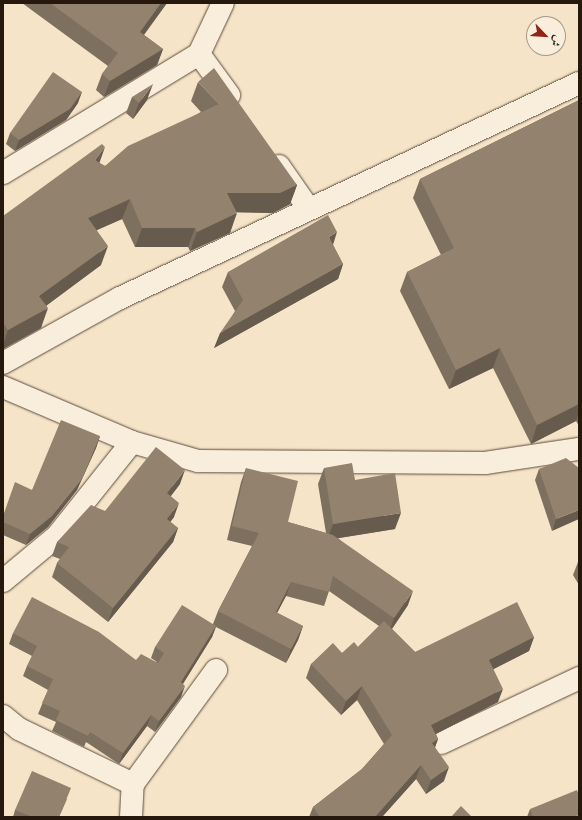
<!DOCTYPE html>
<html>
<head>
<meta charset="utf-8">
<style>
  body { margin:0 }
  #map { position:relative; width:582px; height:820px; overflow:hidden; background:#f6e4c8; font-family:"Sorts Mill Goudy",Amiri,serif }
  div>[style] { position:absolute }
  .roads { filter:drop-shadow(0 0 1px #5b4b3c) drop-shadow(0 0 1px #5b4b3c) }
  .street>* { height:22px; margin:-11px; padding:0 11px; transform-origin:11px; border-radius:11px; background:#f9eddb }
  .wall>* { inset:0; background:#7e705f }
  .shaded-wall>* { inset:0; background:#675b4d }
  .building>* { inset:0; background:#93826e }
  span { translate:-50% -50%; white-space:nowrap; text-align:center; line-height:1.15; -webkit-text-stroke:3px #f9eddb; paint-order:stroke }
  .frame { position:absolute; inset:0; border:4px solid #27180d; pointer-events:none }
  .north { position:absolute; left:526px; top:16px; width:40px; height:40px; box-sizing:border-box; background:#f9eddb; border:1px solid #a59889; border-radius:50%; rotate:115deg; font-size:11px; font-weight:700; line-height:16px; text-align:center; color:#27180d }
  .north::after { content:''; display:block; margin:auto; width:14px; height:18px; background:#8f2418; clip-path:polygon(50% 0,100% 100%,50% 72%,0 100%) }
</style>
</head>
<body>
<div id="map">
  <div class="roads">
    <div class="street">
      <div style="left:199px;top:54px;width:51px;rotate:53.8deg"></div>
      <div style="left:279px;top:166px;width:52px;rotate:55.1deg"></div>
      <div style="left:3px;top:173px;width:229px;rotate:-31.3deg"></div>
      <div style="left:199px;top:54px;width:56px;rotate:-64.8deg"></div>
      <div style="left:3px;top:363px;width:134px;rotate:-29.1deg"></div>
      <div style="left:120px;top:298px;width:507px;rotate:-25.1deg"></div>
      <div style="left:3px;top:387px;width:140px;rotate:23.1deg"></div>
      <div style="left:132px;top:442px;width:69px;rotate:16.1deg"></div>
      <div style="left:198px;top:461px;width:287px;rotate:0.4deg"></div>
      <div style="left:485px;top:463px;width:95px;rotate:-8.5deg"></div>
      <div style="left:3px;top:581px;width:70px;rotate:-39.8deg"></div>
      <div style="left:57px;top:536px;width:120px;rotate:-51.4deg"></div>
      <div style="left:3px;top:716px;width:21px;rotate:39deg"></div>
      <div style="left:19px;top:729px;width:127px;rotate:25.8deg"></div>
      <div style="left:441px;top:743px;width:153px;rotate:-25.2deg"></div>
      <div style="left:131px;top:817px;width:33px;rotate:-87deg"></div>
      <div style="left:133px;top:784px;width:141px;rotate:-53.9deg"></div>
    </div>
  </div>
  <div class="wall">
    <div style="clip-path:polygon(22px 3px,167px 3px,144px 35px,163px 49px,157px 65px,104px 97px,96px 90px,102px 74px,108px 66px)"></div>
    <div style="clip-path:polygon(198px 82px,297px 185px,290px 204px,273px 213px,236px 212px,230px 233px,190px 251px,188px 247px,135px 247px,122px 219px,97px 230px,101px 265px,46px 306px,41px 328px,3px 349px,3px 216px,99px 163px,105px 166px,201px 112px,191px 101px)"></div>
    <div style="clip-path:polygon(132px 97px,147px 100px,133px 119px,126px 113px)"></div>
    <div style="clip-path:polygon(579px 100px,579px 426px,576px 421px,531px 444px,493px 368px,449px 389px,400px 291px,407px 272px,441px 255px,413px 198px,420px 179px)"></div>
    <div style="clip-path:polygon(78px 103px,66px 120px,15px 151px,6px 144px,10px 133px)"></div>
    <div style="clip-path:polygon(333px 245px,343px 264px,338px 279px,214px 348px,235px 311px,222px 287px,228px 272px)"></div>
    <div style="clip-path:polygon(100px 436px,96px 448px,77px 490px,48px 527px,26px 545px,3px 535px,3px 516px,32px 490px)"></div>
    <div style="clip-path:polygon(246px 468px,288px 522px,326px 533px,318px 484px,324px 468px,355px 480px,395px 529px,338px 538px,408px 605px,392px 629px,415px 652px,534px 637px,529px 651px,493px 669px,498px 702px,436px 734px,438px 739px,435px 747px,444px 781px,426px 794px,416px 779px,382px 817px,309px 817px,313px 807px,362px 769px,384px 744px,357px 700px,341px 715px,306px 678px,311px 664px,358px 647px,379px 626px,329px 591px,324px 606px,286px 596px,277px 613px,303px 626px,298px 640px,286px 663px,216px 627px,212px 637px,183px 684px,181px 697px,155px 732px,147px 726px,119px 764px,86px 742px,84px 747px,52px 731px,56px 722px,38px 714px,48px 690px,23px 676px,27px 666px,32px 656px,9px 644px,13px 633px,136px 660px,157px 662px,151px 658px,155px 647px,213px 624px,218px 611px,252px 546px,227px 540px,241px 482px)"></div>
    <div style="clip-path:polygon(579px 468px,552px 531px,535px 480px,539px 469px)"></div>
    <div style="clip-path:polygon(180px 484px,171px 496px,174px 517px,170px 522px,178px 528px,173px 542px,108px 622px,52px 577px,57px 563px,60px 559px,52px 556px,57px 542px,105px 511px)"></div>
    <div style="clip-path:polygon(579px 561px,579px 585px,573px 575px,578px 562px)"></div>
    <div style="clip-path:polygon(67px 799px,59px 817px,13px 817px,15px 810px)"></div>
    <div style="clip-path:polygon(530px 809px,579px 817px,527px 817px)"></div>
  </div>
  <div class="shaded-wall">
    <div style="clip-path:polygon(161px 3px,167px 3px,134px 48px,140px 32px)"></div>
    <div style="clip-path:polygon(163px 49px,157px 65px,104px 97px,110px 81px)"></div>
    <div style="clip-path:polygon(153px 84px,147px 100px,133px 119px,139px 103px)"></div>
    <div style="clip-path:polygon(82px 92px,78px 103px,66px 120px,15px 151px,19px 140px)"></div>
    <div style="clip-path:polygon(105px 147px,98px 167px,95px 160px)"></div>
    <div style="clip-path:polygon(297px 185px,290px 204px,273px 213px,220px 212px,227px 193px)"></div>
    <div style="clip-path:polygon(130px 199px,122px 219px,81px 237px,88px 218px)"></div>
    <div style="clip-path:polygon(237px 213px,230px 233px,190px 251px,197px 232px)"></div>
    <div style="clip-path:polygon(142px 228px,195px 228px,188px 247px,135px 247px)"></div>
    <div style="clip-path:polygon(337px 232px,332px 248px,329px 237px)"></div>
    <div style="clip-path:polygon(108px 246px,101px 265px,32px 316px,39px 296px)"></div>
    <div style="clip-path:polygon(343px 264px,338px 279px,214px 348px,220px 333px)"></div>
    <div style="clip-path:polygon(48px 308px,41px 328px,3px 349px,3px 345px,8px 330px)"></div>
    <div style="clip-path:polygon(500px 348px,493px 368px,449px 389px,456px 370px)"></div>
    <div style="clip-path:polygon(579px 404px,579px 413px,576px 421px,531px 444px,537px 425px)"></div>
    <div style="clip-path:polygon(100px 436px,96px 448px,77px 490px,48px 527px,26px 545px,30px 534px)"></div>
    <div style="clip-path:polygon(185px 470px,180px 484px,162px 507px,167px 493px)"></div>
    <div style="clip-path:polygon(179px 503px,174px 517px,162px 533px,167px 519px)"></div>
    <div style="clip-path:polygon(579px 510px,579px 519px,552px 531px,556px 519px)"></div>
    <div style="clip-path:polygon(401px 513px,395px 529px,327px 540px,333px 524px)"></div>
    <div style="clip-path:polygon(178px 528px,173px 542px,108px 622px,113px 608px)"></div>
    <div style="clip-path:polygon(291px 582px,286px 596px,270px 626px,276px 612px)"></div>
    <div style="clip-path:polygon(413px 591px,408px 605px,389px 633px,394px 618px)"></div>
    <div style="clip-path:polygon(216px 626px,212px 637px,177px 693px,181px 682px)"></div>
    <div style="clip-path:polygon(303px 626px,298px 640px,286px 663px,291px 649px)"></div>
    <div style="clip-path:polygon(534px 637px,529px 651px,484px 674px,489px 660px)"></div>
    <div style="clip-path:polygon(185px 686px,181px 697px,155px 732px,159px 721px)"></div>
    <div style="clip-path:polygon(362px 686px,357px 700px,341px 715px,346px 701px)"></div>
    <div style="clip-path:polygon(503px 689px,498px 702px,426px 739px,431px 725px)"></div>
    <div style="clip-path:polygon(151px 715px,147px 726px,119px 764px,123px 753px)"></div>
    <div style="clip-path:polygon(438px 739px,433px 753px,432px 743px)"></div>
    <div style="clip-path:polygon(421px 765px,416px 779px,382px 817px,375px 817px)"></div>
    <div style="clip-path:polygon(449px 767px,444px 781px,426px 794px,431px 780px)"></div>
  </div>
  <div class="building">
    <div style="clip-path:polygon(50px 3px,161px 3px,140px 32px,163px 49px,110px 81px,102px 74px,118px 53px)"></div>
    <div style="clip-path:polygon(214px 68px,297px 185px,280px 193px,227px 193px,237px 213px,197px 232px,195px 228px,142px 228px,130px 199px,88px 218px,108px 246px,39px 296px,48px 308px,8px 330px,3px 323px,3px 216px,102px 144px,105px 147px,95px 160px,105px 166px,128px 146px,219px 104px,198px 82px)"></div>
    <div style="clip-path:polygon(53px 72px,82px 92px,70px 109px,19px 140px,10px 133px)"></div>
    <div style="clip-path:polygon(153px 84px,139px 103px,132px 97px)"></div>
    <div style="clip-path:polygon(579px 100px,579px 404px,537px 425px,500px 348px,456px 370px,407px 272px,454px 248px,420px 179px)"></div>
    <div style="clip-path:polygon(328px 215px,337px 232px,329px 237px,343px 264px,220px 333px,243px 300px,228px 272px)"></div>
    <div style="clip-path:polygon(61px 420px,100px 436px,82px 479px,52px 516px,30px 534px,3px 522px,3px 516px,15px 482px,32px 490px)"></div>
    <div style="clip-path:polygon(156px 447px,185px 470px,167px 493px,179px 503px,167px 519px,178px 528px,113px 608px,57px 563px,69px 547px,57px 542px,91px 505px,105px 511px)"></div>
    <div style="clip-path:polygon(566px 458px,579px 468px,579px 510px,556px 519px,539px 469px)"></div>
    <div style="clip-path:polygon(352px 463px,355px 480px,395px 473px,401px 513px,333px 524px,324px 468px)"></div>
    <div style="clip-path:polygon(246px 468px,298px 481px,288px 522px,333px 535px,413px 591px,394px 618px,333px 576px,329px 592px,291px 582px,276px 612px,303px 626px,291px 649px,218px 611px,259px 533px,232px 526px)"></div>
    <div style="clip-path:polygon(32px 597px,99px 632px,136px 660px,141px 654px,158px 663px,164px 653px,155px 647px,182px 605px,216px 626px,181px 682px,185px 686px,159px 721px,151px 715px,123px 753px,90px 732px,88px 736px,56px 720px,60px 711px,42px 703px,53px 679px,27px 666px,37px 646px,13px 633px)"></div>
    <div style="clip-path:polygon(517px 602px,534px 637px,489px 660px,503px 689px,431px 725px,438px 739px,432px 743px,449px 767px,431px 780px,421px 765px,375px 817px,320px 817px,313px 807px,362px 769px,392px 735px,362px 686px,346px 701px,311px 664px,333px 643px,342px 653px,354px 642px,358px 647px,384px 621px,415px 652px)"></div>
    <div style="clip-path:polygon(32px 771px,71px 788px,59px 817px,33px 817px,15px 810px)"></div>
    <div style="clip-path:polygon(577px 790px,579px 795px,579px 815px,574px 817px,533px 817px,530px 809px)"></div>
    <div style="clip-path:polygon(461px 806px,472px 817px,451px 817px)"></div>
  </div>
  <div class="frame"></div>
  <div class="north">ش</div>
</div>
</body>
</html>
